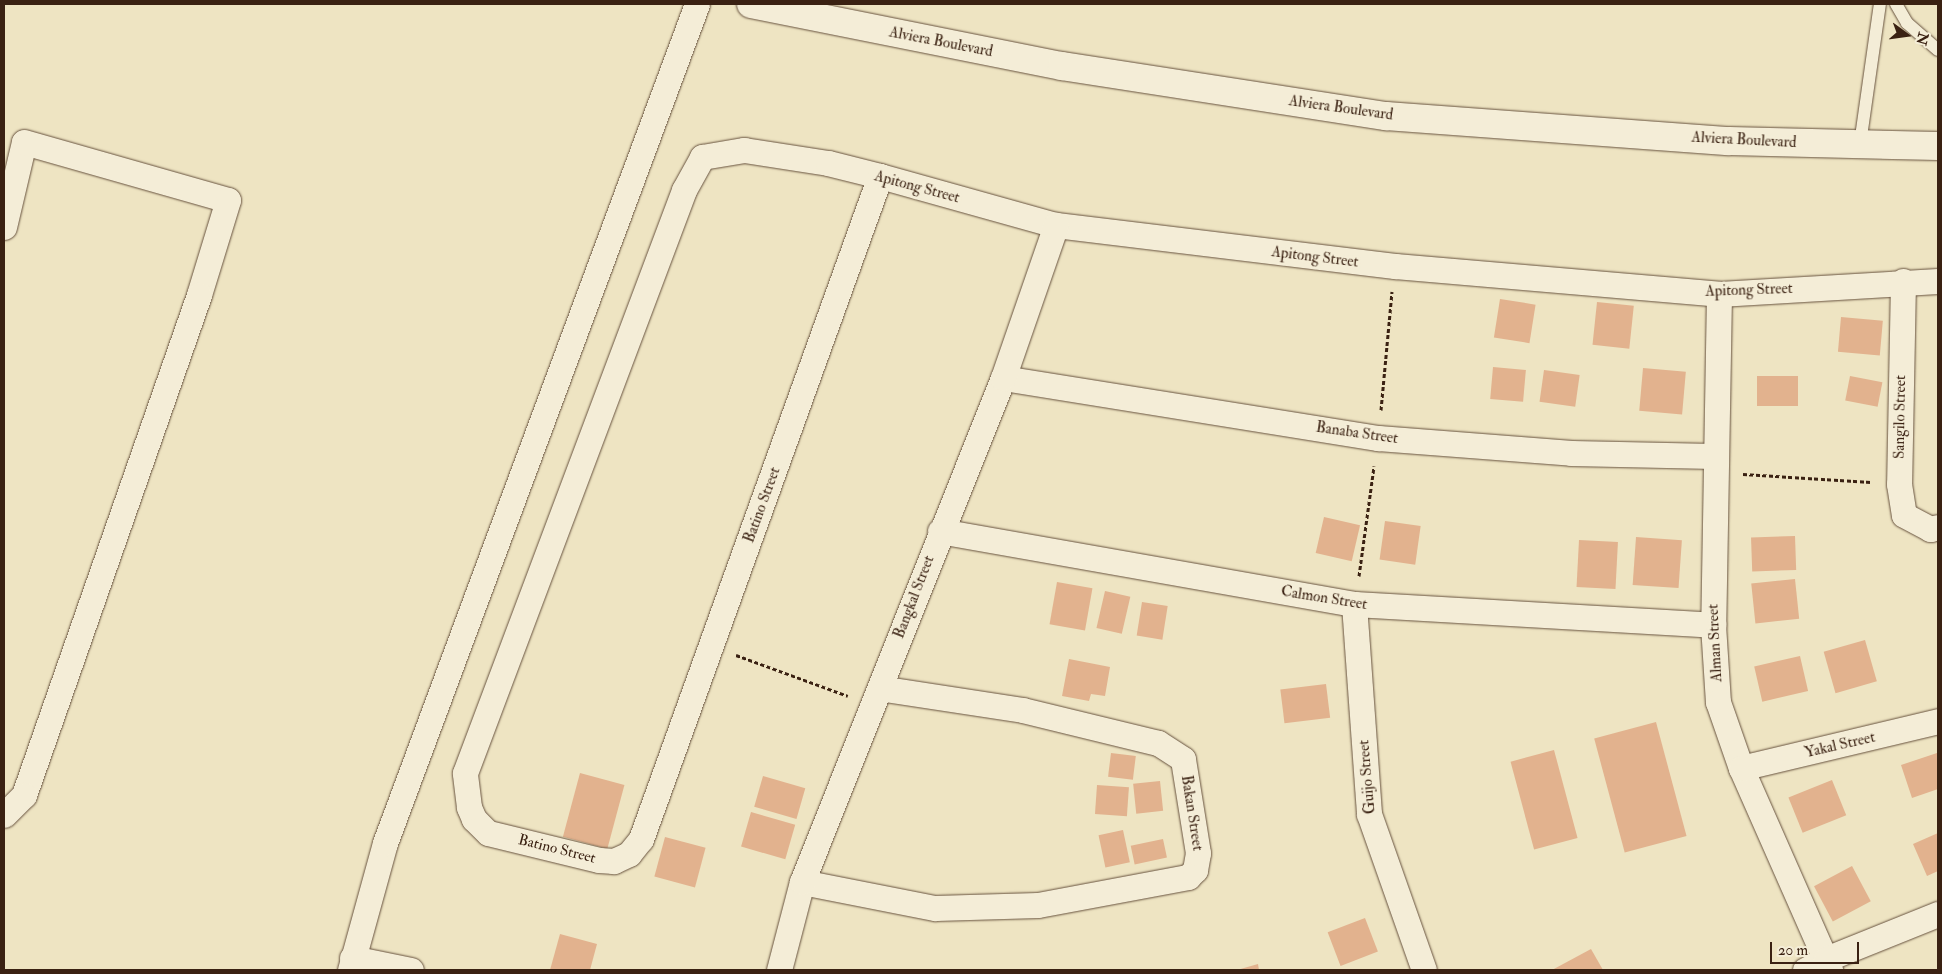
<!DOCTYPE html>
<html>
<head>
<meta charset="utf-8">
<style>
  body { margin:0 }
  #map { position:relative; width:1942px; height:974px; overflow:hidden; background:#eee4c2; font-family:"IM FELL Double Pica",serif }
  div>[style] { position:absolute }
  .building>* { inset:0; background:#e2b28e; transform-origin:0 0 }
  .path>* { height:3px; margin-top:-1.5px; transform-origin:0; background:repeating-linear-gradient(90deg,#3a2112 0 4px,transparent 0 6.5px) }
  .roads { filter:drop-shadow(0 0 1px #67523e) drop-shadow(0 0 1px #67523e) }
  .lane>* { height:12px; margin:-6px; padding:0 6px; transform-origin:6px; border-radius:6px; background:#f4edd7 }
  .street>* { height:25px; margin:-12.5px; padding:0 12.5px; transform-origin:12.5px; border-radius:12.5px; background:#f4edd7 }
  .secondary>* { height:28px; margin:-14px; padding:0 14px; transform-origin:14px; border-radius:14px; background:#f4edd7 }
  span { translate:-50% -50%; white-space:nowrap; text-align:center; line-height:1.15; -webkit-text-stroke:5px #f4edd7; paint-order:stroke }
  .street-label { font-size:15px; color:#3a2112 }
  .frame { position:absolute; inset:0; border:5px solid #3a2112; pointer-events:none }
  .north { position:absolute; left:1882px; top:10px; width:50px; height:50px; -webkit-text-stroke:4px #f4edd7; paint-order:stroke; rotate:104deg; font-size:14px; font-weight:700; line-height:20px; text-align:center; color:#3a2112 }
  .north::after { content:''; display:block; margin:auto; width:18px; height:22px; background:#3a2112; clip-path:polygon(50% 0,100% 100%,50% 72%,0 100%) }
  .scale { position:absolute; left:1770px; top:942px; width:89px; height:22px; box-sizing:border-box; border:2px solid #3a2112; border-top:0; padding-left:6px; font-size:15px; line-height:18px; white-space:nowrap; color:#3a2112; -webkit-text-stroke:4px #f4edd7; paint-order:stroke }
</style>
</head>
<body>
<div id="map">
  <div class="building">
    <div style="left:1500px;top:299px;width:36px;height:39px;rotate:9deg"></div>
    <div style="left:1597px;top:302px;width:37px;height:43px;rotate:6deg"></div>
    <div style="left:1841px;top:317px;width:42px;height:35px;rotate:5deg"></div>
    <div style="left:1493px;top:367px;width:33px;height:32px;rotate:5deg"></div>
    <div style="left:1643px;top:368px;width:43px;height:43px;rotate:5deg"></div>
    <div style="left:1544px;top:370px;width:36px;height:32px;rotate:8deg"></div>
    <div style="left:1757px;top:376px;width:41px;height:30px"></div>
    <div style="left:1850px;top:376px;width:33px;height:25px;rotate:11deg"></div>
    <div style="left:1324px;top:517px;width:37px;height:37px;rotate:13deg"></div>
    <div style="left:1385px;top:521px;width:36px;height:39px;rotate:8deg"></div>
    <div style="left:1795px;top:536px;width:34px;height:44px;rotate:88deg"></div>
    <div style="left:1636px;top:537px;width:46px;height:48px;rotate:4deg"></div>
    <div style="left:1579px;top:540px;width:39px;height:47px;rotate:3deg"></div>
    <div style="left:1795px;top:579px;width:40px;height:44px;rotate:84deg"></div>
    <div style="left:1057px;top:582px;width:36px;height:43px;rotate:10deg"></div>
    <div style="left:1105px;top:591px;width:26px;height:38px;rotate:13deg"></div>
    <div style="left:1142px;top:602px;width:26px;height:34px;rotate:9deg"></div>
    <div style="left:1865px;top:640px;width:43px;height:43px;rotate:74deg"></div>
    <div style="left:1800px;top:656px;width:36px;height:47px;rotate:77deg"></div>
    <div style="clip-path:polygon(1069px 659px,1110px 667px,1105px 696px,1091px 694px,1089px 701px,1062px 696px)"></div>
    <div style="left:1326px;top:684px;width:34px;height:46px;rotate:83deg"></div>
    <div style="left:1656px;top:722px;width:118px;height:64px;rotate:75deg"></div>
    <div style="left:1554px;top:750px;width:91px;height:45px;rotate:75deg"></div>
    <div style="left:1111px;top:753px;width:25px;height:24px;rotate:7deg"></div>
    <div style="clip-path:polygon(1937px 753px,1938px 789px,1912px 798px,1901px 765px)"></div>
    <div style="left:580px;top:773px;width:46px;height:66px;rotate:15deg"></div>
    <div style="left:763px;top:776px;width:44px;height:32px;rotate:16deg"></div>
    <div style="left:1832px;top:780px;width:38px;height:47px;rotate:68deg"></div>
    <div style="left:1160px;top:781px;width:30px;height:27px;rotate:84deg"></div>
    <div style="left:1097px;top:785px;width:32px;height:29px;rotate:4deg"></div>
    <div style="left:751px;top:812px;width:46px;height:36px;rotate:16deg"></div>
    <div style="left:1123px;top:830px;width:33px;height:25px;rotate:78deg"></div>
    <div style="clip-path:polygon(1938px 833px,1938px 871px,1927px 876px,1913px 844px)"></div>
    <div style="left:665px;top:837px;width:42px;height:41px;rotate:15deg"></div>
    <div style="left:1163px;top:839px;width:19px;height:33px;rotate:78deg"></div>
    <div style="left:1852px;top:866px;width:40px;height:43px;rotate:62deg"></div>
    <div style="left:1365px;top:918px;width:36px;height:40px;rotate:69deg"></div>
    <div style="clip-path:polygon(560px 934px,597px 944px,590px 970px,550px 970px)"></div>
    <div style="clip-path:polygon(1591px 949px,1603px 970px,1552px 970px)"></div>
    <div style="clip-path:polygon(1258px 964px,1259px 970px,1237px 970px)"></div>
  </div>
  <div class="path">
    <div style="left:1381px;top:410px;width:119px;rotate:-84.7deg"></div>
    <div style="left:1743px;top:474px;width:128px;rotate:3.6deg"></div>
    <div style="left:1359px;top:576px;width:111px;rotate:-82.2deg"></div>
    <div style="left:736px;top:655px;width:119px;rotate:20.1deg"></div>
  </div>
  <div class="roads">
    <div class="lane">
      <div style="left:1896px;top:4px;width:22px;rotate:60deg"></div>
      <div style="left:1907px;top:23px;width:41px;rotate:41.1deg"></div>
      <div style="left:1860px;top:144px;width:141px;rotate:-81.9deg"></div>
    </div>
    <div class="street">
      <div style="left:880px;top:176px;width:705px;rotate:109.82deg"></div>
      <div style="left:641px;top:839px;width:19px;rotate:129deg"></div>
      <div style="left:629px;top:854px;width:17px;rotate:155deg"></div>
      <div style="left:614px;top:861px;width:15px;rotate:-176deg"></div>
      <div style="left:599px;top:860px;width:114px;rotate:-166.3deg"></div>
      <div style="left:488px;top:833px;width:20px;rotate:-135deg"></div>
      <div style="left:474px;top:819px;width:13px;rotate:-113deg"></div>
      <div style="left:469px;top:807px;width:34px;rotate:-97deg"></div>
      <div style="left:465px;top:773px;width:623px;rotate:-69.41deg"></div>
      <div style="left:684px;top:190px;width:38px;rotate:-61deg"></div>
      <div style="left:702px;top:157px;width:43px;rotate:-9.5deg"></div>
      <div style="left:744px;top:150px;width:85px;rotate:8.8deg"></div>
      <div style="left:828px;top:163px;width:54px;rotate:14deg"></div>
      <div style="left:880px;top:176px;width:183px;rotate:15.6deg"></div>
      <div style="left:1056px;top:225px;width:341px;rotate:6.9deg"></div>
      <div style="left:1395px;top:266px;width:325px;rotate:4.9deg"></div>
      <div style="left:1719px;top:294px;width:219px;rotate:-3.4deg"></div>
      <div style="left:4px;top:227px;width:87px;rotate:-76.8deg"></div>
      <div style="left:24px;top:142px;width:212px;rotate:15.9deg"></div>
      <div style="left:228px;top:200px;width:99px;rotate:107deg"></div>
      <div style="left:199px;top:295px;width:530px;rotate:109.29deg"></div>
      <div style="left:24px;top:795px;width:28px;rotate:135deg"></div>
      <div style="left:1903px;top:281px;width:203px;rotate:91.1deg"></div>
      <div style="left:1899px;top:484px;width:31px;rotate:81deg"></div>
      <div style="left:1904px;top:515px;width:30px;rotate:28deg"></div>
      <div style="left:1930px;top:529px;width:8px;rotate:-14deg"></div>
      <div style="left:1719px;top:294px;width:331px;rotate:91deg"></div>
      <div style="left:1713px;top:625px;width:77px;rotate:86.3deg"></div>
      <div style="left:1718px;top:702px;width:70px;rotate:70.8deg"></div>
      <div style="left:1741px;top:768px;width:221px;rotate:66.2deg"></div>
      <div style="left:1003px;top:378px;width:380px;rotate:9.1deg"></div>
      <div style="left:1378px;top:438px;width:194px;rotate:4.4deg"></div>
      <div style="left:1571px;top:453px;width:143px;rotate:1.2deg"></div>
      <div style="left:940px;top:531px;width:420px;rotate:10deg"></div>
      <div style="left:1354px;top:604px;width:360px;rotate:3.3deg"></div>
      <div style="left:1354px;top:604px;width:211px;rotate:85.9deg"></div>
      <div style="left:1369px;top:814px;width:165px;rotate:70.6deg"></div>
      <div style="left:1741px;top:768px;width:203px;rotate:-13.4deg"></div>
      <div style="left:802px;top:882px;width:136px;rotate:11.1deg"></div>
      <div style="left:935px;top:908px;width:103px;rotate:-1.7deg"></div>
      <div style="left:1038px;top:905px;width:153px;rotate:-10.6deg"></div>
      <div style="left:1188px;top:877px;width:10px;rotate:-45deg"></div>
      <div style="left:1195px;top:870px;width:17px;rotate:-80deg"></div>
      <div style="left:1198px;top:853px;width:95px;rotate:-99.1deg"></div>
      <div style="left:1183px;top:759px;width:30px;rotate:-147deg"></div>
      <div style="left:1158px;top:743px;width:139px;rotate:-166.3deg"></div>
      <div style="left:1023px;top:710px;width:145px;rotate:-171.3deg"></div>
      <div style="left:352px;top:958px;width:60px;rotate:11.5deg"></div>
      <div style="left:350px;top:970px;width:132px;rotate:-74.6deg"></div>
      <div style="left:385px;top:843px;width:895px;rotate:-69.6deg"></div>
      <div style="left:779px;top:970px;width:91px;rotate:-75.4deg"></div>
      <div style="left:802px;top:882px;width:543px;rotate:-68.26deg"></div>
      <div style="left:1003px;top:378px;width:162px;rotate:-70.9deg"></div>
      <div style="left:1805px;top:970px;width:24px;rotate:-28deg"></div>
      <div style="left:1826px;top:959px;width:121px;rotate:-21.9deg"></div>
    </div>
    <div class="secondary">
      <div style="left:751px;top:4px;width:317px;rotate:11.3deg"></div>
      <div style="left:1062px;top:66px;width:328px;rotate:8.8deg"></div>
      <div style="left:1386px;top:116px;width:344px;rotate:4.2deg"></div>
      <div style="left:1729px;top:141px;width:209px;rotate:1.4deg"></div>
    </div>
  </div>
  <div class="street-label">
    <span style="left:941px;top:42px;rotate:11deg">Alviera Boulevard</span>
    <span style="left:1341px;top:108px;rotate:8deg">Alviera Boulevard</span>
    <span style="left:1744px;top:140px;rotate:3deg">Alviera Boulevard</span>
    <span style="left:917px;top:187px;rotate:15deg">Apitong Street</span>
    <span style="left:1315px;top:257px;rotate:7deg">Apitong Street</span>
    <span style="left:1749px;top:290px;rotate:-2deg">Apitong Street</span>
    <span style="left:1900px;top:417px;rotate:-89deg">Sangilo Street</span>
    <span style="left:1357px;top:433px;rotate:8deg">Banaba Street</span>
    <span style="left:762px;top:505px;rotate:-70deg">Batino Street</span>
    <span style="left:914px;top:597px;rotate:-69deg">Bangkal Street</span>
    <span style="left:1324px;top:598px;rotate:9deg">Calmon Street</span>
    <span style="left:1715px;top:643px;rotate:-93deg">Alman Street</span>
    <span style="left:1840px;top:745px;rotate:-13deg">Yakal Street</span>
    <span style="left:1367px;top:777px;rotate:-95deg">Guijo Street</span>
    <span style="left:1192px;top:813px;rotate:81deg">Bakan Street</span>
    <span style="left:557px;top:849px;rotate:14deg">Batino Street</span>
  </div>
  <div class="frame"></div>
  <div class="north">N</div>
  <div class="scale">20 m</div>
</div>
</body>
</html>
